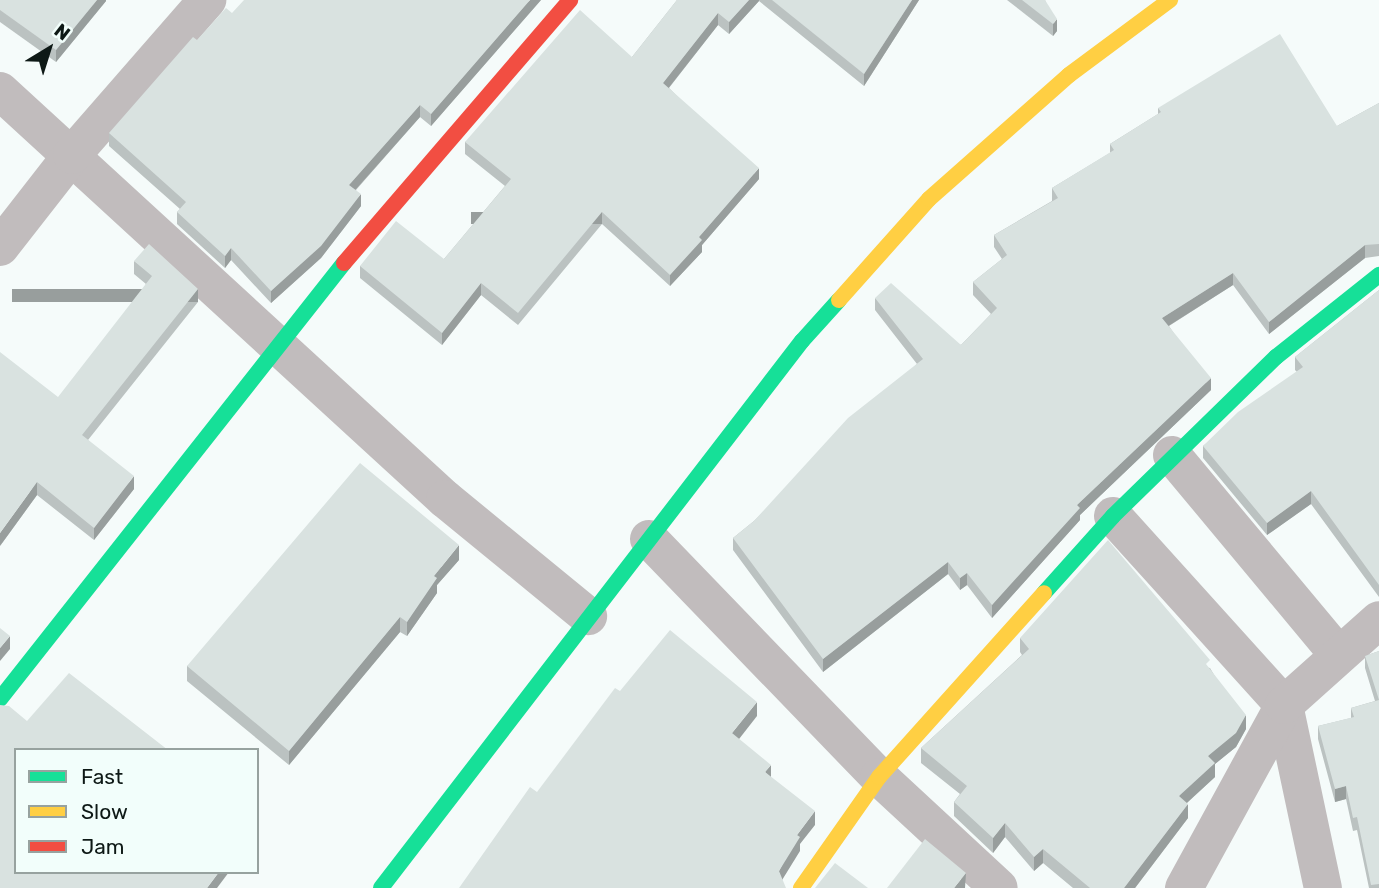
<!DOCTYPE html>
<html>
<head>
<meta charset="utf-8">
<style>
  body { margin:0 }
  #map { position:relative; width:1379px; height:888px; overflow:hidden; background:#f5fbfa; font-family:Rubik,sans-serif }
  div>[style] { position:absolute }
  .street>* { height:38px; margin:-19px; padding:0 19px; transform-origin:19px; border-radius:19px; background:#c1bcbd }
  .fast>* { height:16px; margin:-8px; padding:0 8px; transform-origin:8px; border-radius:8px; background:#16e098 }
  .slow>* { height:16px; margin:-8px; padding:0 8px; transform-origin:8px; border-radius:8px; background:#ffcf43 }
  .jam>* { height:16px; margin:-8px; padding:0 8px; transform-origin:8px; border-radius:8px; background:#f24e42 }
  .wall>* { inset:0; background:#bbc2c1 }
  .shaded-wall>* { inset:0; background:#989e9d; transform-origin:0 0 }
  .building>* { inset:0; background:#d9e2e0 }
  span { translate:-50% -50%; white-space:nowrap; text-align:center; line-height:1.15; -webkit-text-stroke:5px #f2fefb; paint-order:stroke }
  .legend { position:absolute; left:14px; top:748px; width:245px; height:126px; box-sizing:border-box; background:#f2fefb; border:2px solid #97a29f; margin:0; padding:9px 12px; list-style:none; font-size:21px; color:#0e1916 }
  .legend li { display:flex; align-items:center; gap:14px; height:35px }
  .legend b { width:35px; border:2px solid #97a29f }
  .north { position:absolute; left:14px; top:14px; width:70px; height:70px; -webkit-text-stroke:5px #f2fefb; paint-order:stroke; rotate:38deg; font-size:19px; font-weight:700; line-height:28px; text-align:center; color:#0e1916 }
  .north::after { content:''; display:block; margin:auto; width:24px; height:32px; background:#0e1916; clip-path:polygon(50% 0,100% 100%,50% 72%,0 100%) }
</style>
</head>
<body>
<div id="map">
  <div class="street">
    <div style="left:0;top:91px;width:604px;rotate:42.52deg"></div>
    <div style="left:445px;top:499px;width:185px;rotate:39.3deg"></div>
    <div style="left:0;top:247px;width:117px;rotate:-52deg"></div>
    <div style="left:72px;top:155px;width:206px;rotate:-48.9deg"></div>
    <div style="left:1172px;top:455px;width:259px;rotate:50.2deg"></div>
    <div style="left:1113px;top:516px;width:255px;rotate:47.9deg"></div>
    <div style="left:1284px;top:705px;width:187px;rotate:78deg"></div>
    <div style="left:649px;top:539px;width:331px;rotate:46deg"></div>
    <div style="left:879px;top:777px;width:163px;rotate:42.8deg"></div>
    <div style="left:1184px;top:888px;width:209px;rotate:-61.3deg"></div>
    <div style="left:1284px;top:705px;width:127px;rotate:-41.8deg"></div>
  </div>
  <div class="fast">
    <div style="left:1044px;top:593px;width:103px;rotate:-48.1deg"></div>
    <div style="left:1113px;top:516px;width:228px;rotate:-44.3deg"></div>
    <div style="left:1276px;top:357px;width:132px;rotate:-38.5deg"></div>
    <div style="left:0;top:699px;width:555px;rotate:-51.73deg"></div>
    <div style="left:381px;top:888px;width:690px;rotate:-52.42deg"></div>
    <div style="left:802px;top:341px;width:55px;rotate:-47.9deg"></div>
  </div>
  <div class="slow">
    <div style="left:839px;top:300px;width:135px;rotate:-48.3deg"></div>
    <div style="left:929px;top:199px;width:187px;rotate:-41.5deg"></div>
    <div style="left:1069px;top:75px;width:126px;rotate:-36.6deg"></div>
    <div style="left:801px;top:888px;width:136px;rotate:-54.9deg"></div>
    <div style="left:879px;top:777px;width:247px;rotate:-48.1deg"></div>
  </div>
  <div class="jam">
    <div style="left:344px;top:263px;width:347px;rotate:-49.3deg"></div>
  </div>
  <div class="wall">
    <div style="clip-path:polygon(0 0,106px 0,106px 1px,56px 62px,0 22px)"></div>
    <div style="clip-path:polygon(541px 0,431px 126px,420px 117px,356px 190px,361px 206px,321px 258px,271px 303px,231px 260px,225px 268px,177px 224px,177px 212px,180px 209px,109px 146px,109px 133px,197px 40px)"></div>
    <div style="clip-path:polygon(677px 0,919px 0,864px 86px,759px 1px,729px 34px,718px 25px,669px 88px,759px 179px,702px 245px,702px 252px,670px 286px,602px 224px,518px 325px,481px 295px,442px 345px,360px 278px,360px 266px,444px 259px,505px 186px,465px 154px,465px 142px,632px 57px)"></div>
    <div style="clip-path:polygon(1007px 0,1045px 0,1057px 31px,1053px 36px)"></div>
    <div style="clip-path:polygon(1379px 103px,1379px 256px,1365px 258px,1269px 334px,1233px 285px,1169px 326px,1211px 390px,1080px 515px,1080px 520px,992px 618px,967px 585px,960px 590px,948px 574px,823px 672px,733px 550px,733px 538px,754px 521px,917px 364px,875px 310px,875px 298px,961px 345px,991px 314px,973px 295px,973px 282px,1002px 259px,994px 247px,994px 235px,1052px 201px,1052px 188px,1110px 153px,1110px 144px,1158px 114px,1158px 108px,1337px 126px)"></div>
    <div style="clip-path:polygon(134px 261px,198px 302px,88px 440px,134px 489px,94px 540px,37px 495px,0 546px,146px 284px,134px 274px)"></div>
    <div style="clip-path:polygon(1379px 290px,1379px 597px,1311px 504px,1267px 535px,1203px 458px,1203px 446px,1297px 372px,1295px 370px,1295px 357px)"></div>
    <div style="clip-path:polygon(459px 560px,437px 585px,437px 593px,407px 636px,400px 632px,289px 765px,187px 681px,187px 666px)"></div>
    <div style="clip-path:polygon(1020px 638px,1210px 668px,1246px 729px,1236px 747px,1215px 764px,1215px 777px,1187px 803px,1188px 818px,1135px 888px,1073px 888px,1043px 863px,1034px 871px,1005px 837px,993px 853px,954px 816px,954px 802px,960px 794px,921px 763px,921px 748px,1022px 655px,1020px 652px)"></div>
    <div style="clip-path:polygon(1379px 651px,1379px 888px,1369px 888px,1357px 830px,1353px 831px,1346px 799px,1335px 802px,1318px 739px,1318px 726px,1351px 718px,1351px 708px,1375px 701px,1365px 668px,1365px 656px)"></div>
  </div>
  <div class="shaded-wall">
    <div style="clip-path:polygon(97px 0,106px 0,106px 1px,56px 62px,56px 50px)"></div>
    <div style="clip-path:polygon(530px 0,541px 0,431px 126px,431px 114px)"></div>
    <div style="clip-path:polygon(749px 0,759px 0,759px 1px,729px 34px,729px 22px)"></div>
    <div style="clip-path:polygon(912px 0,919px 0,864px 86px,864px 74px)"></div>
    <div style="clip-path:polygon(718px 13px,718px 25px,663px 95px,663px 83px)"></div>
    <div style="clip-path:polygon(1057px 19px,1057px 31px,1053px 36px,1053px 24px)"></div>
    <div style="clip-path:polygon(420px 105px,420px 117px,349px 197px,349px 185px)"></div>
    <div style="clip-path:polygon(759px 168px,759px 179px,702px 245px,702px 252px,670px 286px,670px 275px,699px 237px)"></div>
    <div style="clip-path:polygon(361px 194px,361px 206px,321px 258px,271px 303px,271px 291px)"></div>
    <div style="left:602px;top:212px;width:12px;height:131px;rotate:90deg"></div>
    <div style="clip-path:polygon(1365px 245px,1365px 258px,1269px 334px,1269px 322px)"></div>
    <div style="clip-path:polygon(231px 248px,231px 260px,225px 268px,225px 256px)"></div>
    <div style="clip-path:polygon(1233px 273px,1233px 285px,1162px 330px,1162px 318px)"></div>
    <div style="clip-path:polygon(481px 283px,481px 295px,442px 345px,442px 333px)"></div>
    <div style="left:198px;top:289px;width:13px;height:186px;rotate:90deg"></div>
    <div style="clip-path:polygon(1211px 378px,1211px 390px,1080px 515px,1080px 520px,992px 618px,992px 605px,1077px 505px)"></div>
    <div style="clip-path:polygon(134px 476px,134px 489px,94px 540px,94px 528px)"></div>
    <div style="clip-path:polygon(37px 482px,37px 495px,0 546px,0 533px)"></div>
    <div style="clip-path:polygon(1311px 491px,1311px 504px,1267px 535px,1267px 523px)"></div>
    <div style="clip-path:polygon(459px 545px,459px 560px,437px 585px,437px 593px,407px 636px,407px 622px,434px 576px)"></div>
    <div style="clip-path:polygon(948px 562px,948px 574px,823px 672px,823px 659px)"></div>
    <div style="clip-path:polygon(967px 573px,967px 585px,960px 590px,960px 578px)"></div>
    <div style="clip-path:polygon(400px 617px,400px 632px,289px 765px,289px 751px)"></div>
    <div style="clip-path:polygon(10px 636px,10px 649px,0 661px,0 648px)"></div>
    <div style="clip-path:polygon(757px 702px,757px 716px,732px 748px,732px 733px)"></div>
    <div style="clip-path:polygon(1246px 715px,1246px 729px,1236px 747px,1215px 764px,1215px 777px,1179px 810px,1179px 796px,1208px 756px)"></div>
    <div style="clip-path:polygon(771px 765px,771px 779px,765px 772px)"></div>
    <div style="clip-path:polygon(1346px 786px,1346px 799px,1335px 802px,1335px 789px)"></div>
    <div style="clip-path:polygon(1188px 804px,1188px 818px,1135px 888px,1124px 888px)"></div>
    <div style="clip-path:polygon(815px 811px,815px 825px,800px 844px,800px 851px,779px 885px,779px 871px,797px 835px)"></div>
    <div style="clip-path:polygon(1005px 823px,1005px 837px,993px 853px,993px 838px)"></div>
    <div style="clip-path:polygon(1043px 849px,1043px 863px,1034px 871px,1034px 857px)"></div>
    <div style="clip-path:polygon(219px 872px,229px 872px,217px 888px,207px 888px)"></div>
    <div style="clip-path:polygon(966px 873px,965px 888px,954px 888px)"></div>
  </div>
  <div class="building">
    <div style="clip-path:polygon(0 0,97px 0,56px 50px,0 10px)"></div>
    <div style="clip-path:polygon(244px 0,530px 0,431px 114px,420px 105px,349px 185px,361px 194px,321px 246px,271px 291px,231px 248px,225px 256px,177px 212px,186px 202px,109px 133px,193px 37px,197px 40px,226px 8px,232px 13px)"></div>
    <div style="clip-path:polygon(677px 0,749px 0,729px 22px,718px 13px,663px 83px,759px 168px,699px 237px,702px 240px,670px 275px,602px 212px,518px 313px,481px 283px,442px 333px,360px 266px,396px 221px,444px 259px,511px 179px,465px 142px,580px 10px,632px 57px)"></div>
    <div style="clip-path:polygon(772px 0,912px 0,864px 74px)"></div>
    <div style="clip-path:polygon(1022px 0,1045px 0,1057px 19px,1053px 24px)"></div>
    <div style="clip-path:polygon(1280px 34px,1337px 126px,1379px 103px,1379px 244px,1365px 245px,1269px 322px,1233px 273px,1162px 318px,1211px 378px,1077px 505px,1080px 508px,992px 605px,967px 573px,960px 578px,948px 562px,823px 659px,733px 538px,754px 521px,848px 418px,923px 359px,875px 298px,891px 283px,961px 345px,997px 308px,973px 282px,1007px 255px,994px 235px,1058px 198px,1052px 188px,1114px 150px,1110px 144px,1161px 112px,1158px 108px)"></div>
    <div style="clip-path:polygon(149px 244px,198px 289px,82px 435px,134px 476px,94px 528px,37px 482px,0 533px,0 352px,58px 397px,152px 276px,134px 261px)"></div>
    <div style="clip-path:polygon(1379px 290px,1379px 585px,1311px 491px,1267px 523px,1203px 446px,1238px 412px,1303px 367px,1295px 357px)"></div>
    <div style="clip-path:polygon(360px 463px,459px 545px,434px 576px,437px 578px,407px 622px,400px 617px,289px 751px,187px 666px)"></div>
    <div style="clip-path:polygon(1108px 540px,1210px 660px,1206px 664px,1246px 715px,1236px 733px,1208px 756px,1215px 763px,1179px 796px,1188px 804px,1124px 888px,1090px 888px,1043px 849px,1034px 857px,1005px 823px,993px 838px,954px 802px,967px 786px,921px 748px,1029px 649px,1020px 638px)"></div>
    <div style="clip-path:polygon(0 628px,10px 636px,0 648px)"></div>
    <div style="clip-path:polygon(670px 630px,757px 702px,732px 733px,771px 765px,765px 772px,815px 811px,797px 835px,800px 837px,779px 871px,786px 888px,459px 888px,530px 787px,537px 792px,615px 688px,620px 691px)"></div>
    <div style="clip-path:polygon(1379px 651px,1379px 884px,1371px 885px,1357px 817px,1353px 818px,1346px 786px,1335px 789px,1318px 726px,1354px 717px,1351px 708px,1379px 700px,1365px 656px)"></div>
    <div style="clip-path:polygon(69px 673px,168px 750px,16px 750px,16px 872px,219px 872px,207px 888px,0 888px,0 705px,9px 706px,27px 721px)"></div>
    <div style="clip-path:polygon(925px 839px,966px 873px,954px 888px,887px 888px)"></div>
    <div style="clip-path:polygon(835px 863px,868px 888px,815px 888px)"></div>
  </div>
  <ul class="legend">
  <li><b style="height:9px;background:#16e098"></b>Fast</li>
  <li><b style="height:9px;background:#ffcf43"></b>Slow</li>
  <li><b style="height:9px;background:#f24e42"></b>Jam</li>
  </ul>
  <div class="north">N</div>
</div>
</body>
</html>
